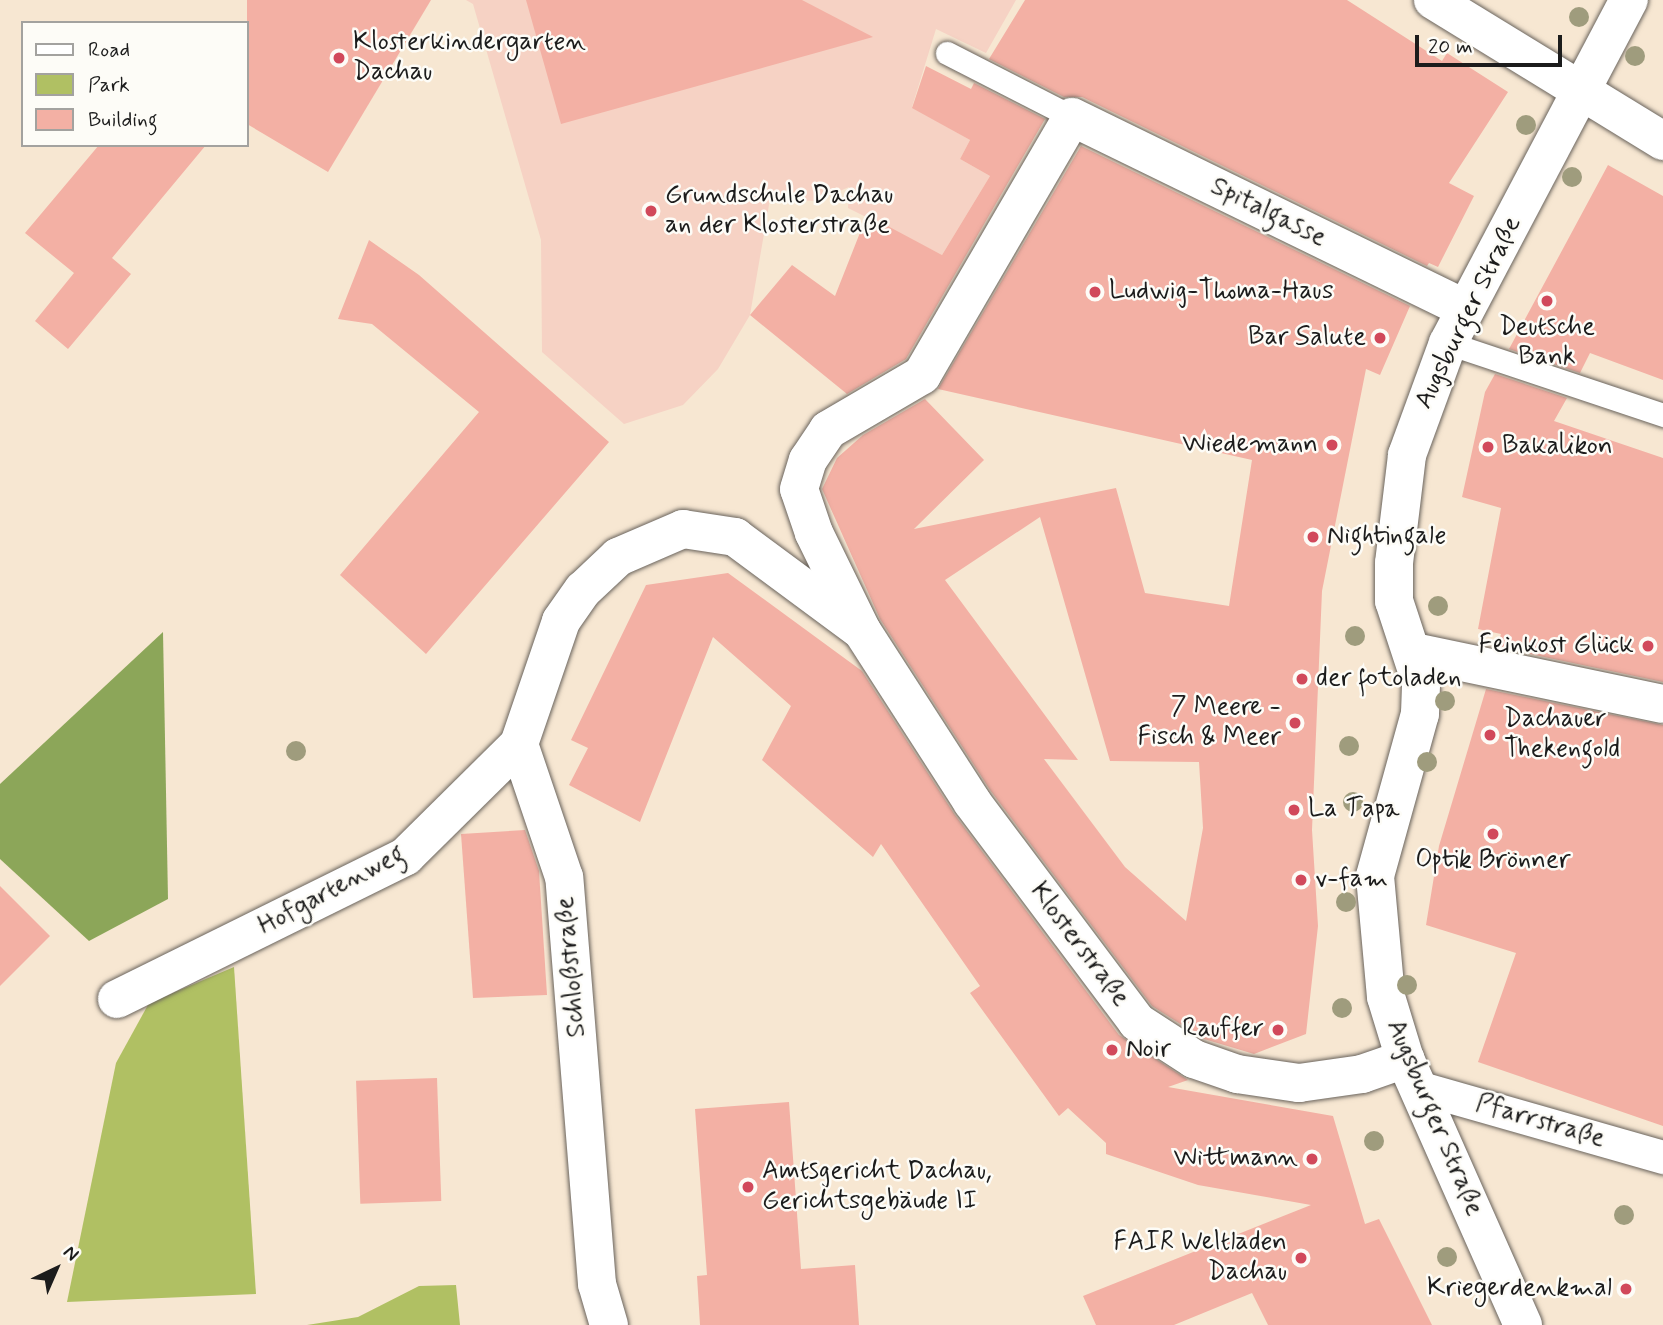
<!DOCTYPE html>
<html>
<head>
<meta charset="utf-8">
<style>
  body { margin:0 }
  #map { position:relative; width:1663px; height:1325px; overflow:hidden; background:#f7e7d2; font-family:Mynerve,sans-serif }
  div>[style] { position:absolute }
  .built>* { inset:0; background:#f6d2c4 }
  .green>* { inset:0; background:#b0c063 }
  .forest>* { inset:0; background:#8ca659 }
  .building>* { inset:0; background:#f3b0a4; transform-origin:0 0 }
  .roads { filter:drop-shadow(0 0 2px #69635c) drop-shadow(0 0 2px #69635c) }
  .service>* { height:23px; margin:-11.5px; padding:0 11.5px; transform-origin:11.5px; border-radius:11.5px; background:#fff }
  .pedestrian>* { height:33px; margin:-16.5px; padding:0 16.5px; transform-origin:16.5px; border-radius:16.5px; background:#fff }
  .minor>* { height:38px; margin:-19px; padding:0 19px; transform-origin:19px; border-radius:19px; background:#fff }
  .trees>* { width:20px; height:20px; margin:-10px; border-radius:50%; background:#9f9c7d }
  .dots>* { width:19px; height:19px; translate:-50% -50%; box-sizing:border-box; border:4px solid #fdfcf7; border-radius:50% }
  span { translate:-50% -50%; white-space:nowrap; text-align:center; line-height:1.15; -webkit-text-stroke:5px #fdfcf7; paint-order:stroke }
  .poi-label { font-size:26px; color:#1c1c1c }
  .left { translate:0 -50%; text-align:left }
  .right { translate:-100% -50%; text-align:right }
  .street-label { font-size:26px; color:#1c1c1c }
  .legend { position:absolute; left:21px; top:21px; width:228px; height:126px; box-sizing:border-box; background:#fdfcf7; border:2px solid #a3a29f; margin:0; padding:9px 12px; list-style:none; font-size:21px; color:#1c1c1c }
  .legend li { display:flex; align-items:center; gap:14px; height:35px }
  .legend b { width:35px; border:2px solid #a3a29f }
  .north { position:absolute; left:21px; top:1234px; width:70px; height:70px; -webkit-text-stroke:5px #fdfcf7; paint-order:stroke; rotate:44deg; font-size:19px; font-weight:700; line-height:28px; text-align:center; color:#1c1c1c }
  .north::after { content:''; display:block; margin:auto; width:24px; height:32px; background:#1c1c1c; clip-path:polygon(50% 0,100% 100%,50% 72%,0 100%) }
  .scale { position:absolute; left:1415px; top:35px; width:147px; height:32px; box-sizing:border-box; border:4px solid #1c1c1c; border-top:0; padding-left:9px; font-size:21px; line-height:24px; white-space:nowrap; color:#1c1c1c; -webkit-text-stroke:5px #fdfcf7; paint-order:stroke }
</style>
</head>
<body>
<div id="map">
  <div class="built">
    <div style="clip-path:polygon(466px 0,1016px 0,986px 53px,936px 29px,912px 107px,970px 140px,960px 159px,990px 176px,942px 255px,848px 208px,849px 187px,817px 201px,770px 199px,750px 315px,718px 369px,683px 405px,624px 424px,542px 352px,541px 240px,473px 4px)"></div>
  </div>
  <div class="green">
    <div style="clip-path:polygon(234px 967px,256px 1294px,67px 1302px,116px 1063px,149px 1003px)"></div>
    <div style="clip-path:polygon(456px 1285px,460px 1325px,307px 1325px,358px 1317px,419px 1286px)"></div>
  </div>
  <div class="forest">
    <div style="clip-path:polygon(163px 632px,168px 899px,89px 941px,0 859px,0 784px)"></div>
  </div>
  <div class="building">
    <div style="clip-path:polygon(247px 0,431px 0,328px 172px,247px 124px)"></div>
    <div style="clip-path:polygon(526px 0,802px 0,873px 37px,561px 124px)"></div>
    <div style="clip-path:polygon(1025px 0,1347px 0,1442px 61px,1447px 53px,1508px 92px,1449px 183px,1474px 196px,1438px 267px,1429px 263px,1427px 266px,1082px 97px,1064px 97px,989px 59px)"></div>
    <div style="clip-path:polygon(926px 66px,971px 89px,974px 83px,1045px 119px,906px 359px,847px 394px,750px 315px,792px 265px,835px 296px,867px 215px,942px 255px,990px 176px,960px 159px,970px 140px,912px 108px)"></div>
    <div style="clip-path:polygon(99px 145px,206px 145px,112px 258px,131px 274px,68px 349px,35px 321px,74px 273px,25px 233px)"></div>
    <div style="clip-path:polygon(evenodd,1081px 146px,1410px 306px,1380px 375px,1366px 369px,1322px 591px,1312px 830px,1318px 926px,1306px 1034px,1254px 1054px,1204px 1039px,1152px 1006px,990px 790px,880px 619px,822px 489px,837px 458px,863px 435px,925px 399px,984px 460px,914px 529px,1116px 488px,1145px 593px,1229px 606px,1252px 460px,938px 389px,1081px 146px,1040px 517px,1110px 761px,1199px 762px,1203px 828px,1186px 921px,1125px 867px,1044px 759px,1078px 760px,945px 580px,1040px 517px)"></div>
    <div style="clip-path:polygon(1608px 165px,1663px 196px,1663px 380px,1590px 353px,1580px 373px,1509px 349px)"></div>
    <div style="clip-path:polygon(369px 240px,419px 275px,609px 442px,426px 654px,340px 575px,479px 412px,372px 324px,338px 319px)"></div>
    <div style="clip-path:polygon(1495px 374px,1567px 398px,1554px 421px,1663px 458px,1663px 682px,1497px 647px,1501px 634px,1478px 629px,1501px 508px,1462px 497px,1485px 392px)"></div>
    <div style="clip-path:polygon(728px 573px,862px 671px,955px 815px,1119px 1035px,1188px 1080px,1168px 1087px,1333px 1116px,1365px 1224px,1379px 1219px,1432px 1325px,1268px 1325px,1252px 1293px,1174px 1325px,1096px 1325px,1083px 1296px,1311px 1205px,1198px 1185px,1106px 1154px,1106px 1143px,1068px 1108px,1059px 1116px,970px 993px,980px 986px,881px 844px,873px 857px,762px 760px,791px 706px,713px 637px,640px 822px,569px 785px,588px 748px,571px 740px,646px 585px)"></div>
    <div style="clip-path:polygon(1486px 689px,1663px 725px,1663px 1126px,1478px 1062px,1516px 953px,1426px 925px,1439px 846px)"></div>
    <div style="clip-path:polygon(525px 830px,539px 871px,547px 995px,473px 998px,461px 834px)"></div>
    <div style="clip-path:polygon(0 886px,50px 936px,0 986px)"></div>
    <div style="left:437px;top:1078px;width:123px;height:81px;rotate:88deg"></div>
    <div style="clip-path:polygon(789px 1102px,801px 1269px,855px 1265px,859px 1325px,700px 1325px,697px 1276px,707px 1275px,695px 1109px)"></div>
  </div>
  <div class="roads">
    <div class="service">
      <div style="left:947px;top:53px;width:140px;rotate:27.1deg"></div>
      <div style="left:1448px;top:343px;width:227px;rotate:18.5deg"></div>
    </div>
    <div class="pedestrian">
      <div style="left:1417px;top:1087px;width:256px;rotate:15.9deg"></div>
    </div>
    <div class="minor">
      <div style="left:1433px;top:0;width:270px;rotate:31.5deg"></div>
      <div style="left:860px;top:627px;width:105px;rotate:-116.1deg"></div>
      <div style="left:814px;top:533px;width:46px;rotate:-108.8deg"></div>
      <div style="left:799px;top:489px;width:30px;rotate:-73deg"></div>
      <div style="left:808px;top:460px;width:36px;rotate:-56deg"></div>
      <div style="left:828px;top:430px;width:109px;rotate:-30.3deg"></div>
      <div style="left:922px;top:375px;width:298px;rotate:-59.8deg"></div>
      <div style="left:1072px;top:117px;width:437px;rotate:26deg"></div>
      <div style="left:1414px;top:652px;width:254px;rotate:11.8deg"></div>
      <div style="left:117px;top:999px;width:322px;rotate:-26.3deg"></div>
      <div style="left:406px;top:856px;width:159px;rotate:-44.7deg"></div>
      <div style="left:609px;top:1325px;width:43px;rotate:-106.3deg"></div>
      <div style="left:597px;top:1284px;width:408px;rotate:-94.6deg"></div>
      <div style="left:564px;top:877px;width:140px;rotate:-108.7deg"></div>
      <div style="left:519px;top:744px;width:130px;rotate:-71.1deg"></div>
      <div style="left:561px;top:621px;width:38px;rotate:-55deg"></div>
      <div style="left:583px;top:590px;width:48px;rotate:-43.3deg"></div>
      <div style="left:618px;top:557px;width:71px;rotate:-23.3deg"></div>
      <div style="left:683px;top:529px;width:53px;rotate:8.7deg"></div>
      <div style="left:735px;top:537px;width:158px;rotate:36.5deg"></div>
      <div style="left:862px;top:631px;width:203px;rotate:57.2deg"></div>
      <div style="left:972px;top:802px;width:275px;rotate:53.1deg"></div>
      <div style="left:1137px;top:1022px;width:68px;rotate:33deg"></div>
      <div style="left:1194px;top:1059px;width:46px;rotate:19.2deg"></div>
      <div style="left:1237px;top:1074px;width:63px;rotate:8.3deg"></div>
      <div style="left:1299px;top:1083px;width:64px;rotate:-8.1deg"></div>
      <div style="left:1362px;top:1074px;width:46px;rotate:-19.2deg"></div>
      <div style="left:1523px;top:1325px;width:291px;rotate:-113.9deg"></div>
      <div style="left:1405px;top:1059px;width:65px;rotate:-107deg"></div>
      <div style="left:1386px;top:997px;width:121px;rotate:-95.2deg"></div>
      <div style="left:1375px;top:876px;width:168px;rotate:-74.5deg"></div>
      <div style="left:1420px;top:714px;width:31px;rotate:-88deg"></div>
      <div style="left:1421px;top:683px;width:86px;rotate:-108.2deg"></div>
      <div style="left:1394px;top:601px;width:38px;rotate:-90deg"></div>
      <div style="left:1394px;top:563px;width:109px;rotate:-83.1deg"></div>
      <div style="left:1407px;top:455px;width:119px;rotate:-69.9deg"></div>
      <div style="left:1448px;top:343px;width:388px;rotate:-62.2deg"></div>
    </div>
  </div>
  <div class="trees">
    <div style="left:1579px;top:17px"></div>
    <div style="left:1635px;top:56px"></div>
    <div style="left:1526px;top:125px"></div>
    <div style="left:1572px;top:177px"></div>
    <div style="left:1438px;top:606px"></div>
    <div style="left:1355px;top:636px"></div>
    <div style="left:1445px;top:701px"></div>
    <div style="left:1349px;top:746px"></div>
    <div style="left:296px;top:751px"></div>
    <div style="left:1427px;top:762px"></div>
    <div style="left:1353px;top:802px"></div>
    <div style="left:1346px;top:902px"></div>
    <div style="left:1407px;top:985px"></div>
    <div style="left:1342px;top:1008px"></div>
    <div style="left:1374px;top:1141px"></div>
    <div style="left:1624px;top:1215px"></div>
    <div style="left:1447px;top:1257px"></div>
  </div>
  <div class="dots">
    <div style="left:339px;top:58px;background:#d1495b"></div>
    <div style="left:651px;top:211px;background:#d1495b"></div>
    <div style="left:1095px;top:292px;background:#d1495b"></div>
    <div style="left:1547px;top:301px;background:#d1495b"></div>
    <div style="left:1380px;top:338px;background:#d1495b"></div>
    <div style="left:1332px;top:445px;background:#d1495b"></div>
    <div style="left:1488px;top:447px;background:#d1495b"></div>
    <div style="left:1313px;top:537px;background:#d1495b"></div>
    <div style="left:1648px;top:646px;background:#d1495b"></div>
    <div style="left:1302px;top:679px;background:#d1495b"></div>
    <div style="left:1295px;top:723px;background:#d1495b"></div>
    <div style="left:1490px;top:735px;background:#d1495b"></div>
    <div style="left:1294px;top:810px;background:#d1495b"></div>
    <div style="left:1493px;top:834px;background:#d1495b"></div>
    <div style="left:1301px;top:880px;background:#d1495b"></div>
    <div style="left:1278px;top:1030px;background:#d1495b"></div>
    <div style="left:1112px;top:1050px;background:#d1495b"></div>
    <div style="left:1312px;top:1159px;background:#d1495b"></div>
    <div style="left:748px;top:1187px;background:#d1495b"></div>
    <div style="left:1301px;top:1258px;background:#d1495b"></div>
    <div style="left:1626px;top:1289px;background:#d1495b"></div>
  </div>
  <div class="poi-label">
    <span class="left" style="left:353px;top:58px">Klosterkindergarten<br>Dachau</span>
    <span class="left" style="left:665px;top:211px">Grundschule Dachau<br>an der Klosterstraße</span>
    <span class="left" style="left:1109px;top:292px">Ludwig-Thoma-Haus</span>
    <span style="left:1547px;top:343px">Deutsche<br>Bank</span>
    <span class="right" style="left:1366px;top:338px">Bar Salute</span>
    <span class="right" style="left:1318px;top:445px">Wiedemann</span>
    <span class="left" style="left:1502px;top:447px">Bakalikon</span>
    <span class="left" style="left:1327px;top:537px">Nightingale</span>
    <span class="right" style="left:1634px;top:646px">Feinkost Glück</span>
    <span class="left" style="left:1316px;top:679px">der fotoladen</span>
    <span class="right" style="left:1281px;top:723px">7 Meere -<br>Fisch &amp; Meer</span>
    <span class="left" style="left:1504px;top:735px">Dachauer<br>Thekengold</span>
    <span class="left" style="left:1308px;top:810px">La Tapa</span>
    <span style="left:1493px;top:861px">Optik Brönner</span>
    <span class="left" style="left:1315px;top:880px">v-fam</span>
    <span class="right" style="left:1264px;top:1030px">Rauffer</span>
    <span class="left" style="left:1126px;top:1050px">Noir</span>
    <span class="right" style="left:1298px;top:1159px">Wittmann</span>
    <span class="left" style="left:762px;top:1187px">Amtsgericht Dachau,<br>Gerichtsgebäude II</span>
    <span class="right" style="left:1287px;top:1258px">FAIR Weltladen<br>Dachau</span>
    <span class="right" style="left:1612px;top:1289px">Kriegerdenkmal</span>
  </div>
  <div class="street-label">
    <span style="left:1268px;top:213px;rotate:26deg">Spitalgasse</span>
    <span style="left:1469px;top:313px;rotate:-64deg">Augsburger Straße</span>
    <span style="left:332px;top:891px;rotate:-28deg">Hofgartenweg</span>
    <span style="left:1079px;top:945px;rotate:53deg">Klosterstraße</span>
    <span style="left:572px;top:967px;rotate:-95deg">Schloßstraße</span>
    <span style="left:1434px;top:1118px;rotate:67deg">Augsburger Straße</span>
    <span style="left:1540px;top:1122px;rotate:16deg">Pfarrstraße</span>
  </div>
  <ul class="legend">
  <li><b style="height:9px;background:#fff"></b>Road</li>
  <li><b style="height:19px;background:#b0c063"></b>Park</li>
  <li><b style="height:19px;background:#f3b0a4"></b>Building</li>
  </ul>
  <div class="north">N</div>
  <div class="scale">20 m</div>
</div>
</body>
</html>
